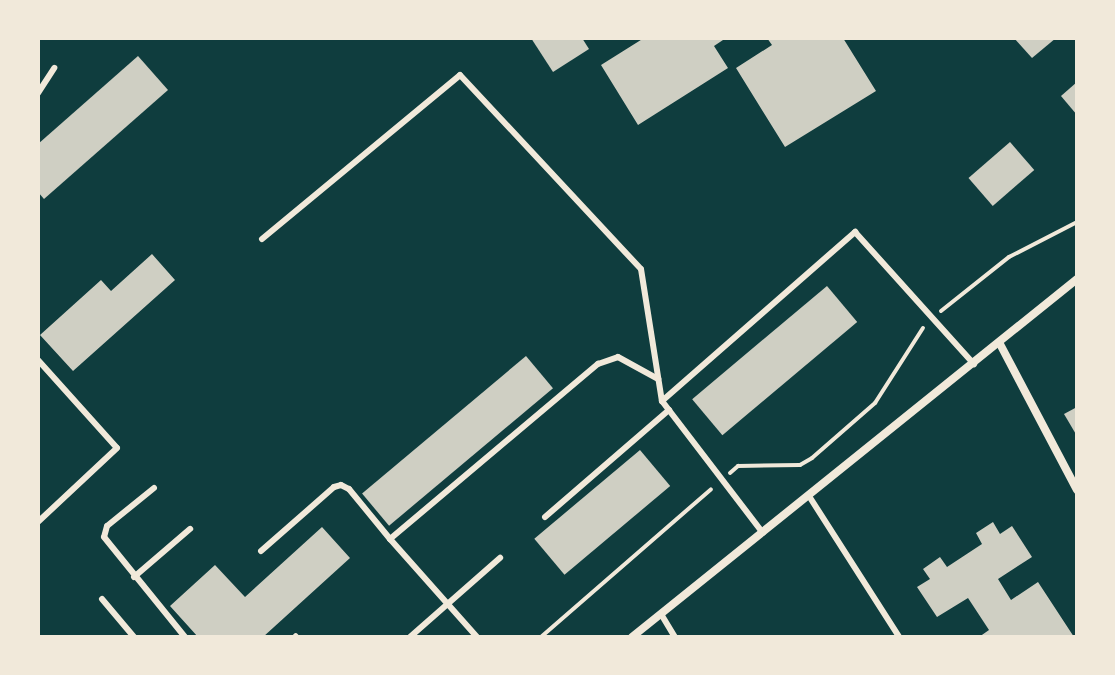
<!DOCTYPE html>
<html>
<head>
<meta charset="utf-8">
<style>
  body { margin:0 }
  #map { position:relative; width:1115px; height:675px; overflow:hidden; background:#0f3d3e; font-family:"IBM Plex Sans",sans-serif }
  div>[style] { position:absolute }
  .building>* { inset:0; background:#cfcfc3; transform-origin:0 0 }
  .path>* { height:4px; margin:-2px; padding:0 2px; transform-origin:2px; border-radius:2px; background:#f1e9da }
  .service>* { height:6px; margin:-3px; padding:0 3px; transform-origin:3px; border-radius:3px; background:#f1e9da }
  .minor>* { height:8px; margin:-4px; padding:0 4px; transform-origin:4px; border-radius:4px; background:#f1e9da }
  span { translate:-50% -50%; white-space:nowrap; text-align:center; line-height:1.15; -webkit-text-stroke:7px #f1e9da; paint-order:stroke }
  .frame { position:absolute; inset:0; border:40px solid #f1e9da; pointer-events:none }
</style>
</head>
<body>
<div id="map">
  <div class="building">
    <div style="clip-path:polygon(531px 38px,582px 38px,589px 49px,553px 72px)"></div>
    <div style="clip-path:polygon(644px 38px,726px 38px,714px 46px,728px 68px,638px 125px,601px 65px)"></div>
    <div style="clip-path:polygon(767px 38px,843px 38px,876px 91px,785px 147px,736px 68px,772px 45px)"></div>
    <div style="clip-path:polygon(1014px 38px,1056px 38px,1032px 58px)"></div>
    <div style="clip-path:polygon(138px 56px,168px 90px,44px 199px,38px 192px,38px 144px)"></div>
    <div style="clip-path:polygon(1077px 82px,1077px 115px,1061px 96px)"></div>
    <div style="left:1010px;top:142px;width:37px;height:55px;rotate:49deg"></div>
    <div style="clip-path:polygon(152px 254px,175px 280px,73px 371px,40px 335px,101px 280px,111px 291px)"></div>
    <div style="left:827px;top:286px;width:47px;height:176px;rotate:50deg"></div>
    <div style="left:526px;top:356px;width:42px;height:214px;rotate:50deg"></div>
    <div style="clip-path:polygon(1077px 407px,1077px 436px,1064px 414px)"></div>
    <div style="left:640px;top:450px;width:47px;height:138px;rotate:50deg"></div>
    <div style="clip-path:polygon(993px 522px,1000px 534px,1012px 526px,1032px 557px,998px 579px,1011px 600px,1038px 582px,1074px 637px,979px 637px,989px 630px,968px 598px,937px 617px,917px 587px,930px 579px,923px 569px,940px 557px,947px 567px,982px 544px,976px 533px)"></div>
    <div style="clip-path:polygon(322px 527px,350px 558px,263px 637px,198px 637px,170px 606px,215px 565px,245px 597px)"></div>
  </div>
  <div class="path">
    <div style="left:941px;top:311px;width:87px;rotate:-38.5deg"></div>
    <div style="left:1009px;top:257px;width:76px;rotate:-27.2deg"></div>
    <div style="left:730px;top:473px;width:11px;rotate:-41deg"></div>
    <div style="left:738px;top:466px;width:62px;rotate:-0.9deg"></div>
    <div style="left:800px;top:465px;width:14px;rotate:-30deg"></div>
    <div style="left:812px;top:458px;width:84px;rotate:-41.1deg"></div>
    <div style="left:875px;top:403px;width:89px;rotate:-57.4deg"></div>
    <div style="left:541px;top:637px;width:225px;rotate:-41deg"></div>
  </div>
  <div class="service">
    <div style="left:38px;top:93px;width:30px;rotate:-57deg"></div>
    <div style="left:262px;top:239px;width:257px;rotate:-39.6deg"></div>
    <div style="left:460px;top:75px;width:265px;rotate:47deg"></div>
    <div style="left:641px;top:269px;width:134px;rotate:81deg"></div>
    <div style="left:662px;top:401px;width:166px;rotate:52.6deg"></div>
    <div style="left:38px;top:360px;width:118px;rotate:48.1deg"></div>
    <div style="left:117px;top:448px;width:108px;rotate:136.9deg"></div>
    <div style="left:662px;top:401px;width:257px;rotate:-41.2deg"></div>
    <div style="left:855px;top:232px;width:178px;rotate:48deg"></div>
    <div style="left:154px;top:488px;width:60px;rotate:141deg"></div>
    <div style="left:107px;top:526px;width:11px;rotate:105deg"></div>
    <div style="left:104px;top:537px;width:129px;rotate:51deg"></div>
    <div style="left:809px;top:496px;width:167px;rotate:57.4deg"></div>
    <div style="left:545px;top:517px;width:164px;rotate:-40.8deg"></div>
    <div style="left:261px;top:551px;width:97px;rotate:-41.2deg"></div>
    <div style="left:334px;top:487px;width:7px;rotate:-16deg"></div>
    <div style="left:341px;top:485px;width:9px;rotate:27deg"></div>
    <div style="left:349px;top:489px;width:65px;rotate:50.6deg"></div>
    <div style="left:134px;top:577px;width:74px;rotate:-40.6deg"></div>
    <div style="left:102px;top:599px;width:50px;rotate:49.9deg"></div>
    <div style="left:661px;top:614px;width:27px;rotate:59deg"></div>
    <div style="left:295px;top:637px;width:1px;rotate:-45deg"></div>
    <div style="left:410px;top:637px;width:120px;rotate:-41.3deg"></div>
    <div style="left:477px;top:637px;width:131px;rotate:-131.6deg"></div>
    <div style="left:390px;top:539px;width:272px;rotate:-40.1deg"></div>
    <div style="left:598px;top:364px;width:21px;rotate:-19deg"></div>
    <div style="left:618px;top:357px;width:46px;rotate:28.8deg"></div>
  </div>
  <div class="minor">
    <div style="left:1000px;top:344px;width:165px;rotate:62.2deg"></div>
    <div style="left:632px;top:637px;width:571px;rotate:-38.82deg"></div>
  </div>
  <div class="frame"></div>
</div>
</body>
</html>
